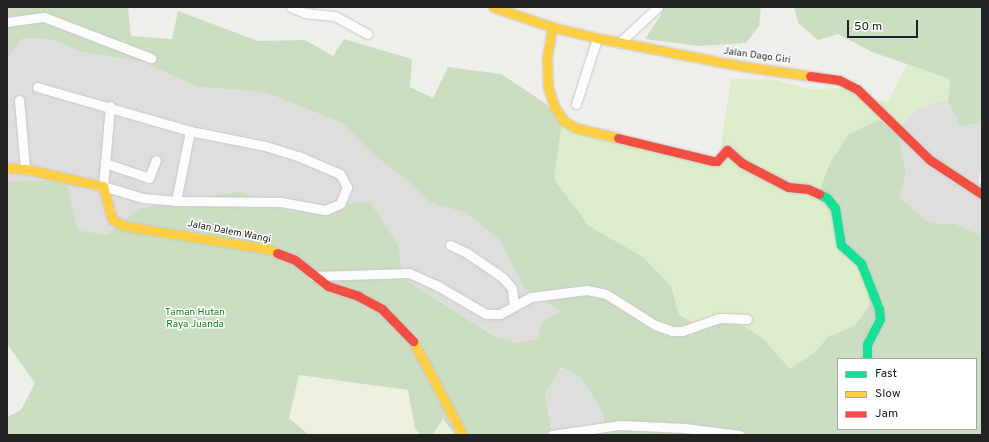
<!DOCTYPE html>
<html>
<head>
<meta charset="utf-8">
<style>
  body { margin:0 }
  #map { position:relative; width:989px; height:442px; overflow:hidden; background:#f0eeeb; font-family:Overpass,sans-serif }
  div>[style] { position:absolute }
  .residential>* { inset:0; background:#dfdedc }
  .farmland>* { inset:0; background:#efefdf }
  .grass>* { inset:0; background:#ddeccb }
  .forest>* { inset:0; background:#cbdec1 }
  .roads { filter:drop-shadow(0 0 1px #c9c8c7) drop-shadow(0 0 1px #c9c8c7) }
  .street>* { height:9px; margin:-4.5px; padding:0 4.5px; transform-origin:4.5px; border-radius:4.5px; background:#fdfcfc }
  .fast>* { height:9px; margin:-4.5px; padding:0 4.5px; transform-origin:4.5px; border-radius:4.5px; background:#16e098 }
  .slow>* { height:9px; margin:-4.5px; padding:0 4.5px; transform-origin:4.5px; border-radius:4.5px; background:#ffcf43 }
  .jam>* { height:9px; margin:-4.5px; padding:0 4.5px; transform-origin:4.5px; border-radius:4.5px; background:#f24e42 }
  span { translate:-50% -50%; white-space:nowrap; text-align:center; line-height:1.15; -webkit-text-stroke:3px #fff; paint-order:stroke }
  .street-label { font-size:10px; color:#222 }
  .park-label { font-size:10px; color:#0c8416 }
  .frame { position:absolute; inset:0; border:8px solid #222; pointer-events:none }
  .legend { position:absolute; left:837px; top:358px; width:140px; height:72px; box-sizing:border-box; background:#fff; border:1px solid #a7a7a7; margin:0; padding:5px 7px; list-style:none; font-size:12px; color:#222 }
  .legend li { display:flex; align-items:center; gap:8px; height:20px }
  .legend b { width:20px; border:1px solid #a7a7a7 }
  .scale { position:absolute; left:847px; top:20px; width:71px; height:18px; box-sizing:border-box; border:2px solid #222; border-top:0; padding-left:5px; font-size:12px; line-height:14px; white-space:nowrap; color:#222; -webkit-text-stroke:3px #fff; paint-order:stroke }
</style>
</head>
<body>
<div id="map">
  <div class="residential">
    <div style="clip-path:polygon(23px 38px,50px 39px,83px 52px,144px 62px,197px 87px,265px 92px,342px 123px,376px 157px,410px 182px,431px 203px,466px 213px,499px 239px,524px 288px,561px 312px,538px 338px,518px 343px,497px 337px,403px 278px,369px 201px,291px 212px,239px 191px,139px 208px,107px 235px,78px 230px,66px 182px,7px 181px,7px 60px)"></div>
    <div style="clip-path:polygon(948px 101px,960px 126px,980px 123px,982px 128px,982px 167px,978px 182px,982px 185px,982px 236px,956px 224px,929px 223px,899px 197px,906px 175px,899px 137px,902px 124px,916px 110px,934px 103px)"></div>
    <div style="clip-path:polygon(559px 367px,581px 377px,603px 414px,605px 435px,552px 435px,545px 395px)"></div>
  </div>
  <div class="farmland">
    <div style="clip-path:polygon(298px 375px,408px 390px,415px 428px,421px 435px,306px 434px,289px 418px)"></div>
    <div style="clip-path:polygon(443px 418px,455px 435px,432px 435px)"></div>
  </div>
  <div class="grass">
    <div style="clip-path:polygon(907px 64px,950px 79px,948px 101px,934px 103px,916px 110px,902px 124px,842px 236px,865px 281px,870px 305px,854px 326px,828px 337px,814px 353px,790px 370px,761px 337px,695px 324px,679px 315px,671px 286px,643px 257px,589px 226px,554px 179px,562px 123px,718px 165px,731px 79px,777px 80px,807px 89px,849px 88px,868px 99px,888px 102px)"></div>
  </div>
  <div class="forest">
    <div style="clip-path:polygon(evenodd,7px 7px,128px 7px,131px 36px,172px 39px,178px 11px,258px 41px,305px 40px,333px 56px,344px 39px,412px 59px,410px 87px,433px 98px,448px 67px,501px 74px,545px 103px,562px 123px,554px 179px,589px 226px,643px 257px,671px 286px,679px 315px,695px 324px,725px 315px,761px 337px,790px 369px,814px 353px,828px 337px,854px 326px,870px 305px,865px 281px,819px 192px,830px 163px,849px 134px,880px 120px,899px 137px,906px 175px,899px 197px,929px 223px,956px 224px,982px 236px,982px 435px,605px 435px,603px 414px,581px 377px,560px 367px,545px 395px,552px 435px,455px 435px,443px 419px,432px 435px,421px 435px,415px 429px,408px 390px,299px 375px,289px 418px,309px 435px,7px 435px,7px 417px,21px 410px,35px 383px,7px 344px,7px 181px,66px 181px,78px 230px,107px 235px,139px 208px,240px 191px,291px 212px,369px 201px,398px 245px,403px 278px,496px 337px,518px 343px,538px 338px,542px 322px,561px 312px,524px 288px,499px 239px,466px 213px,431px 203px,410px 182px,376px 157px,342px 123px,265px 92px,197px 87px,144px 62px,83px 52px,50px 39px,23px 38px,7px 60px,7px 7px,838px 359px,976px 359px,976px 429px,838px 429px,838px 359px)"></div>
    <div style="clip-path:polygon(663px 7px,761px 7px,759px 26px,746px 43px,699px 46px,645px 39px,662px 13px)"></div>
    <div style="clip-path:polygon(794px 7px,982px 7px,982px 128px,980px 123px,960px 126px,948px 101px,950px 79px,872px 52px,838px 34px,818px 40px,798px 23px)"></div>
  </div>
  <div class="roads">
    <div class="street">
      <div style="left:291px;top:7px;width:15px;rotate:23deg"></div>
      <div style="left:305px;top:13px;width:30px;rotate:6deg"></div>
      <div style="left:335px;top:16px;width:37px;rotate:29deg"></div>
      <div style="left:7px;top:22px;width:37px;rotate:-8deg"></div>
      <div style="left:44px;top:17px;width:115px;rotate:21deg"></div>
      <div style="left:619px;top:43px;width:53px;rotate:-42.7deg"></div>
      <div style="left:37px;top:87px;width:159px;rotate:16deg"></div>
      <div style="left:190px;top:131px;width:76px;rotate:11.3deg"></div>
      <div style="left:265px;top:146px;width:34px;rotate:17deg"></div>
      <div style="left:298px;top:156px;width:46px;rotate:23.2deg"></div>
      <div style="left:340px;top:174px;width:15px;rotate:62deg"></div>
      <div style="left:347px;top:187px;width:18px;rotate:112deg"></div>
      <div style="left:340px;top:204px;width:16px;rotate:158deg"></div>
      <div style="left:325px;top:210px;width:45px;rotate:-169.7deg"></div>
      <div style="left:281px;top:202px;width:105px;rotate:-179.5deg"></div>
      <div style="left:19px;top:100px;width:69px;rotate:85deg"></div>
      <div style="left:576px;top:104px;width:69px;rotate:-72.3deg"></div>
      <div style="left:110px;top:106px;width:80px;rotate:95deg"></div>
      <div style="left:103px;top:186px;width:42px;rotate:16.7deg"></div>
      <div style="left:143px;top:198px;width:33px;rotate:5deg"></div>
      <div style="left:176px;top:201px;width:71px;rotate:-78.7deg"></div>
      <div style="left:105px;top:163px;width:46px;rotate:18.8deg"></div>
      <div style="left:149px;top:178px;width:19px;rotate:-69deg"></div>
      <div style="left:450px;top:245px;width:19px;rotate:25deg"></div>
      <div style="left:467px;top:253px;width:42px;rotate:34.4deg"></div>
      <div style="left:502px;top:277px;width:15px;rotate:48deg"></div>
      <div style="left:512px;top:288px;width:18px;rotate:84deg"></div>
      <div style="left:314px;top:276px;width:95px;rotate:-1.8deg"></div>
      <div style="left:409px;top:273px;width:32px;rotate:24deg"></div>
      <div style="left:438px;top:286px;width:56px;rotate:30.3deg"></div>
      <div style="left:486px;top:314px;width:14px"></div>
      <div style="left:500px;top:314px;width:35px;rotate:-29deg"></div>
      <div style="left:531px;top:297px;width:56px;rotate:-7.1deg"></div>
      <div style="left:587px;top:290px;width:19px;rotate:12deg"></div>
      <div style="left:606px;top:294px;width:58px;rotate:32.3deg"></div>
      <div style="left:655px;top:325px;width:18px;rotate:19deg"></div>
      <div style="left:672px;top:331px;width:10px"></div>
      <div style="left:682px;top:331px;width:39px;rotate:-19deg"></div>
      <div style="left:719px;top:318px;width:28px;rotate:2deg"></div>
      <div style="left:552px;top:435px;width:69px;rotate:-8.4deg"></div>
      <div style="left:620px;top:425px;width:65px;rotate:2.6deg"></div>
      <div style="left:685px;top:428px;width:55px;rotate:7.3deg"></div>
    </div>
    <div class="fast">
      <div style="left:819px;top:194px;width:9px;rotate:27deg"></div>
      <div style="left:827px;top:198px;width:13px;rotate:51deg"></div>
      <div style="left:835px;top:208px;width:37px;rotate:81deg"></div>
      <div style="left:841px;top:245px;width:27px;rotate:42deg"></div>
      <div style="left:861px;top:263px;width:49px;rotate:68.6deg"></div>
      <div style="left:879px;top:309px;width:10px;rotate:84deg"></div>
      <div style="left:880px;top:319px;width:29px;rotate:117deg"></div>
      <div style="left:867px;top:345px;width:14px;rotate:90deg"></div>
    </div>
    <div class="slow">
      <div style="left:493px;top:7px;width:62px;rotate:18.7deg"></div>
      <div style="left:552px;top:27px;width:46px;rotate:13.7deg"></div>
      <div style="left:597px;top:38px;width:147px;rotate:11deg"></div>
      <div style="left:741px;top:66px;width:70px;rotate:8.2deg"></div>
      <div style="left:552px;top:27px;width:32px;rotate:99deg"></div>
      <div style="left:547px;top:59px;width:28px;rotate:88deg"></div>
      <div style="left:548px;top:87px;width:20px;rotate:72deg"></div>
      <div style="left:554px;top:106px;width:18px;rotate:56deg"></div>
      <div style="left:564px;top:121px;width:14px;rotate:30deg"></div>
      <div style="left:576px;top:128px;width:43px;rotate:13.4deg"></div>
      <div style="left:7px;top:168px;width:18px;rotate:3deg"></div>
      <div style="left:25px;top:169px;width:80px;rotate:12.3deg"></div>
      <div style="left:103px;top:186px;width:34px;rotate:75deg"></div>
      <div style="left:112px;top:219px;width:14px;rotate:30deg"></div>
      <div style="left:124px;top:226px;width:146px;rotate:9.1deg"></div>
      <div style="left:268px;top:249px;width:10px;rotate:24deg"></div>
      <div style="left:413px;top:341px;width:106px;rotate:62deg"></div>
    </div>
    <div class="jam">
      <div style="left:810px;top:76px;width:29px;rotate:8deg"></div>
      <div style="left:839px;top:80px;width:20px;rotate:27deg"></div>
      <div style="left:857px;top:89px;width:102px;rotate:44.2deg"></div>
      <div style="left:930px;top:160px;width:62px;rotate:33.2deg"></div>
      <div style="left:618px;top:138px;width:98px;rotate:13.6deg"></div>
      <div style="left:713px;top:161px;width:4px"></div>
      <div style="left:717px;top:161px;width:15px;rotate:-48deg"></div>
      <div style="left:727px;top:150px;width:20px;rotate:41deg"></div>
      <div style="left:742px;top:163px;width:52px;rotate:27.6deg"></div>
      <div style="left:788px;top:187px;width:20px;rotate:6deg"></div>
      <div style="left:808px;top:189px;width:12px;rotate:24deg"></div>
      <div style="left:277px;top:253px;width:19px;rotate:21deg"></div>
      <div style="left:295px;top:260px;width:42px;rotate:38.2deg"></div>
      <div style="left:328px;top:286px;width:32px;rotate:18deg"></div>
      <div style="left:358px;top:296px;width:27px;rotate:28deg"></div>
      <div style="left:382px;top:309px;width:45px;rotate:45.9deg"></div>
    </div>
  </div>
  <div class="street-label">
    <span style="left:757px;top:56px;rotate:8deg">Jalan Dago Giri</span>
    <span style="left:229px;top:232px;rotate:11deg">Jalan Dalem Wangi</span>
  </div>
  <div class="park-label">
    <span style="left:195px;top:318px">Taman Hutan<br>Raya Juanda</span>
  </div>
  <div class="frame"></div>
  <ul class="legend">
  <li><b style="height:5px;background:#16e098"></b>Fast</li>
  <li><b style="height:5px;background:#ffcf43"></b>Slow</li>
  <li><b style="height:5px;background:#f24e42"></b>Jam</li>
  </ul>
  <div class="scale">50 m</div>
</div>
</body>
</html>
